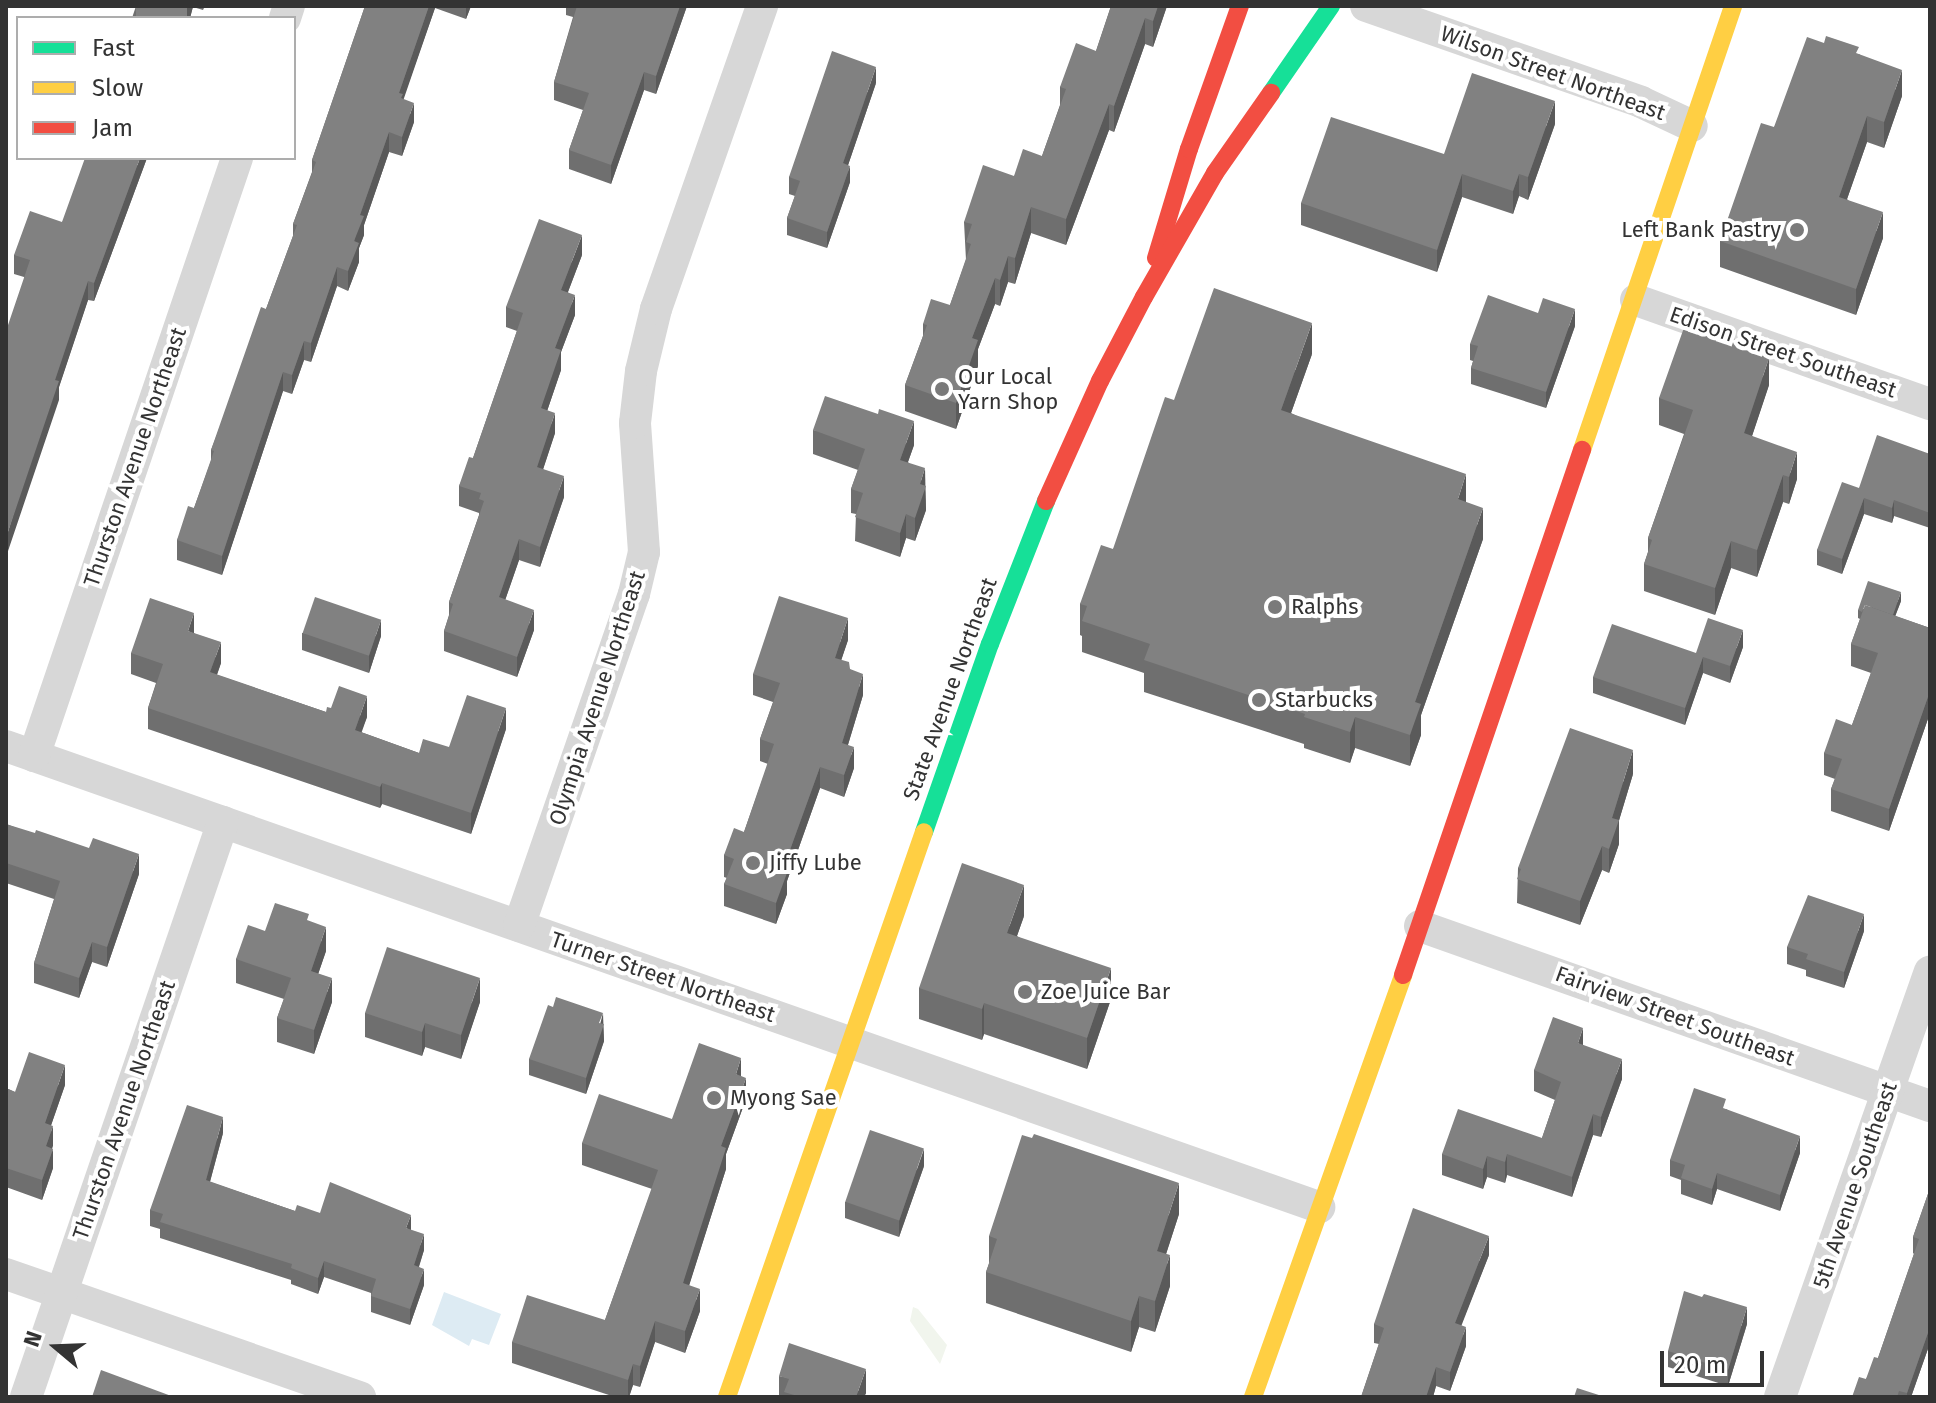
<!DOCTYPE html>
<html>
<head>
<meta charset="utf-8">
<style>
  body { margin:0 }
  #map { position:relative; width:1936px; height:1403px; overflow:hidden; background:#fff; font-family:"Fira Sans",sans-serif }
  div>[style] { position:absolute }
  .green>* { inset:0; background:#f1f5ed }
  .water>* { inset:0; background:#ddebf3 }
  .street>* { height:32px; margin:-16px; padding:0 16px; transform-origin:16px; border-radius:16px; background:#d7d7d7 }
  .fast>* { height:18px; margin:-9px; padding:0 9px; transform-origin:9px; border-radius:9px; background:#16e098 }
  .slow>* { height:18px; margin:-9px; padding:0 9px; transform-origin:9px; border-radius:9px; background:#ffcf43 }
  .jam>* { height:18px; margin:-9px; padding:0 9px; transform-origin:9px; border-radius:9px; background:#f24e42 }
  .wall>* { inset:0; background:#6f6f6f }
  .shaded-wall>* { inset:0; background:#5a5a5a }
  .building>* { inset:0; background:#818181; transform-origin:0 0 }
  .dots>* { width:22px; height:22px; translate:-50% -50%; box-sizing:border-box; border:4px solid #fff; border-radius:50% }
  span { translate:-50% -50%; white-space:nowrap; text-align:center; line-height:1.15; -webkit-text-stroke:8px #fff; paint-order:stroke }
  .street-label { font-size:22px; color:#333 }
  .poi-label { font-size:22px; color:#333 }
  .right { translate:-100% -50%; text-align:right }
  .left { translate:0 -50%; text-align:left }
  .frame { position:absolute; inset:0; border:8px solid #333; pointer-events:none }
  .legend { position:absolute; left:16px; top:16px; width:280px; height:144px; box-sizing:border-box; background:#fff; border:2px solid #adadad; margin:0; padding:10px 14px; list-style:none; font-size:24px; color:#333 }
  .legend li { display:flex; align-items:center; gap:16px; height:40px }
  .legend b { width:40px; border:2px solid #adadad }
  .north { position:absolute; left:16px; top:1307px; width:80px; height:80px; -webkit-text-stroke:6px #fff; paint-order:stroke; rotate:289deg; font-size:22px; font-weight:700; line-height:32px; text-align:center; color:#333 }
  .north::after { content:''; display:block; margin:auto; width:28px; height:36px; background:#333; clip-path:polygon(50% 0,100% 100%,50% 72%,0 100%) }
  .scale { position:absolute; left:1660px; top:1351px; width:104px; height:36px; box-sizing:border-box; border:4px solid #333; border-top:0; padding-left:10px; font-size:24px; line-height:28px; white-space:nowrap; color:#333; -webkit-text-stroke:6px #fff; paint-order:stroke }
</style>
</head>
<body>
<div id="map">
  <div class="green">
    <div style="clip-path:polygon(913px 1307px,918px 1309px,947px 1345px,940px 1364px,910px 1321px)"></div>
  </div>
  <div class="water">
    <div style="clip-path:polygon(444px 1292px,501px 1314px,489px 1345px,472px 1339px,469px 1346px,432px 1325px)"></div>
  </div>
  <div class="street">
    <div style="left:1366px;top:6px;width:291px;rotate:19.2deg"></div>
    <div style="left:1641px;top:102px;width:56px;rotate:25.2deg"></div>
    <div style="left:285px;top:18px;width:13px;rotate:-72deg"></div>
    <div style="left:1636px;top:300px;width:312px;rotate:19.5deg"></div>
    <div style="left:6px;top:746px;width:1392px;rotate:19.35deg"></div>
    <div style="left:34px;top:756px;width:632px;rotate:-71.25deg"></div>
    <div style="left:519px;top:926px;width:351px;rotate:-70.9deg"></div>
    <div style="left:634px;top:594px;width:43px;rotate:-76.6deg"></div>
    <div style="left:644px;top:552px;width:129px;rotate:-94deg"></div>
    <div style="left:635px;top:423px;width:52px;rotate:-83.4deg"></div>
    <div style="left:641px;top:371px;width:64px;rotate:-76.4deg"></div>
    <div style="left:656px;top:309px;width:321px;rotate:-70.7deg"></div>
    <div style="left:1420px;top:926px;width:541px;rotate:19.44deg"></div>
    <div style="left:6px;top:1274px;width:375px;rotate:19.2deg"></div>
    <div style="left:26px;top:1397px;width:608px;rotate:-71.09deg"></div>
    <div style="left:1780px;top:1397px;width:451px;rotate:-70.6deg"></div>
  </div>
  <div class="fast">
    <div style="left:1271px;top:93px;width:106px;rotate:-55.4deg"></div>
    <div style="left:924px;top:832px;width:199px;rotate:-70.7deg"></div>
    <div style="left:990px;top:644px;width:154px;rotate:-68.6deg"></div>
  </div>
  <div class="slow">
    <div style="left:1582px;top:450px;width:469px;rotate:-71.2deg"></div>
    <div style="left:727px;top:1397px;width:598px;rotate:-70.78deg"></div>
    <div style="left:1253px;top:1397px;width:448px;rotate:-70.4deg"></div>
  </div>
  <div class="jam">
    <div style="left:1156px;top:258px;width:114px;rotate:-73.2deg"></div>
    <div style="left:1189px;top:149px;width:152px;rotate:-70.4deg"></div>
    <div style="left:1046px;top:501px;width:132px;rotate:-65.8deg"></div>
    <div style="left:1100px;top:381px;width:95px;rotate:-62.4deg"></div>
    <div style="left:1144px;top:297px;width:143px;rotate:-60.2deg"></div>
    <div style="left:1215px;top:173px;width:98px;rotate:-55deg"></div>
    <div style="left:1403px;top:975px;width:555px;rotate:-71.17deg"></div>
  </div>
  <div class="wall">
    <div style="clip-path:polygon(136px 6px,205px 6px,203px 10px,193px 7px,190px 18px,132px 18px)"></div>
    <div style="clip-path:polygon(365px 6px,471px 6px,466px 19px,435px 8px,403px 99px,414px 122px,402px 156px,389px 152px,364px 225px,364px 235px,359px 248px,359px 262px,348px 291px,337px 286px,311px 362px,304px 360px,292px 394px,283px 391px,222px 575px,177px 560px,177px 540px,194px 508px,211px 461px,211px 450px,266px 309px,293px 236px,293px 224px,312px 172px,312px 160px)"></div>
    <div style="clip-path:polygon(566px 6px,687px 6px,656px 94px,644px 90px,611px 184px,569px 169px,569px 150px,583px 110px,554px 100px,554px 82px,573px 17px,566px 15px)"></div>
    <div style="clip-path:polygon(1111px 6px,1167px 6px,1153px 47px,1145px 44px,1114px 132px,1109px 130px,1066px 245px,1031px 233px,1015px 284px,1008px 282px,1000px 306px,995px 304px,978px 349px,978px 366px,956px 429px,905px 411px,905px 385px,923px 336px,923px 324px,950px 305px,966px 260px,964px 222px,1014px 176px,1042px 156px,1060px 105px,1060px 87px,1096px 51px)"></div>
    <div style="clip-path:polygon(1859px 54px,1902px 96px,1884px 148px,1867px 142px,1847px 199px,1883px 238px,1856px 315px,1720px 267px,1720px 241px,1774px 127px)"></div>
    <div style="clip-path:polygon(876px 83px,848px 165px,850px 182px,827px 248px,787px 235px,787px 218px,795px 196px,789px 194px,789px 177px)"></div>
    <div style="clip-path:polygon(1555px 124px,1528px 200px,1519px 196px,1513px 214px,1462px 197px,1437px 272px,1301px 225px,1301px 203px,1444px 154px)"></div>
    <div style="clip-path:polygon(147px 158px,94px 301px,88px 300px,59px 387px,59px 400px,24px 277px,14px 274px,14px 255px,62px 222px)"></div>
    <div style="clip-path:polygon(582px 255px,568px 292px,575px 315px,561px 352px,561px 370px,547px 411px,555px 433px,543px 469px,564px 497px,540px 567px,519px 560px,505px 600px,534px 630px,517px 677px,444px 651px,444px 631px,449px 615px,449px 602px,479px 515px,479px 513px,459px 506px,459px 486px,473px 458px,517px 331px,506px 327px,506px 307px)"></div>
    <div style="clip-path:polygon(1575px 326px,1546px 408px,1471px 384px,1471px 368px,1473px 361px,1470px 360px,1470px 344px)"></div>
    <div style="clip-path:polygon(1741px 349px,1769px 385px,1752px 436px,1797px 479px,1789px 504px,1783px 502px,1757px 577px,1731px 568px,1715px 615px,1644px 591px,1644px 564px,1648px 552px,1648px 538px,1684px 434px,1659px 425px,1659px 398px)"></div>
    <div style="clip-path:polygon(1312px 354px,1291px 413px,1466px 502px,1483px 539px,1421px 715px,1421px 735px,1410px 766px,1355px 748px,1350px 763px,1304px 748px,1304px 744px,1144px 692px,1144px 673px,1082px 652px,1082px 636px,1080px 635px,1080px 604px,1113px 549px)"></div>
    <div style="clip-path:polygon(813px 430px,914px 445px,908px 462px,925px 486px,926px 510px,915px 541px,906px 538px,900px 557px,855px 541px,856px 514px,851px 513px,851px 489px,858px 470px,813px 454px)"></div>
    <div style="clip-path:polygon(1930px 454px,1930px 528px,1894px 516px,1892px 523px,1864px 514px,1842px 574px,1817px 565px,1817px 550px,1859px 488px)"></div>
    <div style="clip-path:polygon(1901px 601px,1895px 616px,1930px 628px,1930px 713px,1889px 831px,1831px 811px,1831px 789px,1835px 779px,1824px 775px,1824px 753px,1852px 725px,1871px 673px,1851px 666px,1851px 644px,1860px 619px,1858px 618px,1858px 610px)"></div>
    <div style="clip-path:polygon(194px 633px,221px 663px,217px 675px,326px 712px,367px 717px,361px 732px,419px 753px,449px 747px,506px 729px,471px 834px,382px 804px,380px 808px,148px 729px,148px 708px,156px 683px,131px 674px,131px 653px)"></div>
    <div style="clip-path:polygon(302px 633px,381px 636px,369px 673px,302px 650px)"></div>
    <div style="clip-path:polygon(848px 640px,841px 660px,850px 669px,863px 695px,848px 745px,854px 768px,844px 797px,820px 788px,787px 881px,787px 894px,776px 924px,724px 906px,724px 884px,727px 878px,724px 877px,724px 855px,744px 832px,768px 764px,760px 761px,760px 739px,773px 702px,753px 695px,753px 674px)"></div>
    <div style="clip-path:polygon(1743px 647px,1730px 683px,1703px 673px,1685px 725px,1593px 693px,1593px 677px,1696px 653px)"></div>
    <div style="clip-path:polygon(1633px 774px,1619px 820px,1619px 844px,1609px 873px,1602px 870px,1580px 925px,1517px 903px,1518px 868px)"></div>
    <div style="clip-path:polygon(6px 824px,139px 874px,107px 967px,92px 962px,79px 998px,34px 983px,34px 963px,54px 899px,6px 883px)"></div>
    <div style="clip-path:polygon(1024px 916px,1017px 936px,1111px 999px,1087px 1069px,984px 1034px,982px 1040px,919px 1019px,919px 988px)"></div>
    <div style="clip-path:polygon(309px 921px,326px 951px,318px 974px,332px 1002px,314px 1054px,277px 1042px,277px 1018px,284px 999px,236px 983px,236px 959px,265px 931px)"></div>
    <div style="clip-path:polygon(1864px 931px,1844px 988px,1806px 976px,1806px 970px,1787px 964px,1787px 947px)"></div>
    <div style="clip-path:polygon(480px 1002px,461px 1059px,425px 1047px,422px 1056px,365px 1037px,365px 1013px)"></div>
    <div style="clip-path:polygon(603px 1024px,604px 1041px,586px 1094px,529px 1075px,529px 1059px)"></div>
    <div style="clip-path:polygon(1583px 1045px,1622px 1079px,1601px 1137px,1593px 1135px,1572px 1197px,1507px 1175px,1505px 1183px,1487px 1177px,1483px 1189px,1442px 1175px,1442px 1154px,1542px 1138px,1555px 1100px,1534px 1091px,1534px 1070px)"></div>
    <div style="clip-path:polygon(741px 1076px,746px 1099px,726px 1154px,726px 1169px,689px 1285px,700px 1311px,685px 1353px,655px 1342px,640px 1387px,633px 1385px,629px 1397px,615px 1397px,512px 1363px,512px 1342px,605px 1320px,652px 1189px,582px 1165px,582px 1143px,672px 1119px)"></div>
    <div style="clip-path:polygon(65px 1085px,51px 1125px,53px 1168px,42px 1200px,6px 1187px,6px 1088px,15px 1092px)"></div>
    <div style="clip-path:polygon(1726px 1109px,1800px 1153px,1780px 1211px,1717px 1189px,1712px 1205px,1681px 1194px,1681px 1180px,1670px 1176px,1670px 1160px)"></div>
    <div style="clip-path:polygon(223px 1133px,210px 1182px,295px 1211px,320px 1213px,411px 1230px,424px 1250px,419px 1267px,424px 1285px,410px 1325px,371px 1312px,371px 1293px,324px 1277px,318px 1294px,291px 1284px,291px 1280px,160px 1238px,160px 1229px,150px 1226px,150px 1210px)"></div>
    <div style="clip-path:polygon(924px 1166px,899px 1237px,845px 1218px,845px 1202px)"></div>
    <div style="clip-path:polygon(1930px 1188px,1930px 1343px,1911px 1397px,1852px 1397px,1866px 1379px,1878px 1358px,1914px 1254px,1913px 1253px,1913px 1237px)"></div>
    <div style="clip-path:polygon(1179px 1214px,1166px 1254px,1170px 1286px,1155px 1332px,1139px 1327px,1131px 1352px,986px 1303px,986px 1272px,989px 1264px,989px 1236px)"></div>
    <div style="clip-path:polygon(1489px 1255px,1461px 1325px,1466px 1346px,1450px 1391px,1436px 1386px,1433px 1397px,1361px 1397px,1379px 1344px,1374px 1343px,1374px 1324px)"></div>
    <div style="clip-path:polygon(1747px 1324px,1728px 1386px,1668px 1367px,1668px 1351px)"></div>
    <div style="clip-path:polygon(779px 1376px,866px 1393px,864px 1397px,779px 1397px)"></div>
  </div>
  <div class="shaded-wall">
    <div style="clip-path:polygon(187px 6px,193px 6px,190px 18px,184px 18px)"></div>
    <div style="clip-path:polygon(429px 6px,435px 6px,435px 8px,403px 101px,399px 93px)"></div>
    <div style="clip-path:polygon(466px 6px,471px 6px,466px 19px)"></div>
    <div style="clip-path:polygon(680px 6px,687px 6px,656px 94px,656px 76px)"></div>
    <div style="clip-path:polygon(1158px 6px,1167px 6px,1153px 47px,1153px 21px)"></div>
    <div style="clip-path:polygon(1145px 18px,1145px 44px,1114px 132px,1114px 106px)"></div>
    <div style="clip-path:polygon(876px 67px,876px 83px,843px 180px,843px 163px)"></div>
    <div style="clip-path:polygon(1902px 70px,1902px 96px,1884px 148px,1884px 122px)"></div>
    <div style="clip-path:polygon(644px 72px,644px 90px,611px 184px,611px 165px)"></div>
    <div style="clip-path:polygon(1555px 101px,1555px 124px,1528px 200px,1528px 177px)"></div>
    <div style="clip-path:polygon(414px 103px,414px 122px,402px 156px,402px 137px)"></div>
    <div style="clip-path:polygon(1109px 104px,1109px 130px,1066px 245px,1066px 219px)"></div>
    <div style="clip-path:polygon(1867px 116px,1867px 142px,1839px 222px,1839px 197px)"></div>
    <div style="clip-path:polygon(389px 132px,389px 152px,364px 225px,364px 235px,359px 248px,359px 262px,348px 291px,348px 271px,360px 215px)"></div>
    <div style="clip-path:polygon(140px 158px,147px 158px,94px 301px,94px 283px)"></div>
    <div style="clip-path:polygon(850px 166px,850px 182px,827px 248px,827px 232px)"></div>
    <div style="clip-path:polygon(1462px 174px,1462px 197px,1437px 272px,1437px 250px)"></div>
    <div style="clip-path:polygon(1519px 174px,1519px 196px,1513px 214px,1513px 191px)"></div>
    <div style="clip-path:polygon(1031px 207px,1031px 233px,1015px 284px,1015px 258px)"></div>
    <div style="clip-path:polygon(1883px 212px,1883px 238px,1856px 315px,1856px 289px)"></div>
    <div style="clip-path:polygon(582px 235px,582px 255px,561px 310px,561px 290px)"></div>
    <div style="clip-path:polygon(1008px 256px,1008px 282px,1000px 306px,1000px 280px)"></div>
    <div style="clip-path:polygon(337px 267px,337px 286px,311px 362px,311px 343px)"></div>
    <div style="clip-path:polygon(995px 278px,995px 304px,978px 349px,978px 366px,956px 429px,956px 403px,972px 338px)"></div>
    <div style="clip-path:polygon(88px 281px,88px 300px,59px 387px,59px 400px,6px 557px,6px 538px,55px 380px)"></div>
    <div style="clip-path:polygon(575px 295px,575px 315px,561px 352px,561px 370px,541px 429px,541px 408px,555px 348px)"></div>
    <div style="clip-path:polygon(1575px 309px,1575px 326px,1546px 408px,1546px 392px)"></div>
    <div style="clip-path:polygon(1312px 323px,1312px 354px,1281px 441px,1281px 410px)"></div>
    <div style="clip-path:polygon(304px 341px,304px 360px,292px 394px,292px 375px)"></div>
    <div style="clip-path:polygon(1769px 358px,1769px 385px,1744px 460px,1744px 433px)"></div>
    <div style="clip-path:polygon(283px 372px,283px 391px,222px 575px,222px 556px)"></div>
    <div style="clip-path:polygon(555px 413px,555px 433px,537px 488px,537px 467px)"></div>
    <div style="clip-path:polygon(914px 421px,914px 445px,900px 484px,900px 460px)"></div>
    <div style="clip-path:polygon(1797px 452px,1797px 479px,1789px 504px,1789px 477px)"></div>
    <div style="clip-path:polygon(925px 468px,926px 510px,915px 541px,915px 518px,920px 484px)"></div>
    <div style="clip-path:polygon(1466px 474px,1466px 505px,1458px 499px)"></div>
    <div style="clip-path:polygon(1783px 475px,1783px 502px,1757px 577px,1757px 550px)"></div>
    <div style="clip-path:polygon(564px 476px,564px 497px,540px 567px,540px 547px)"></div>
    <div style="clip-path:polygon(1864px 498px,1864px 514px,1842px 574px,1842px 559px)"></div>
    <div style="clip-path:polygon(1894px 500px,1894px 516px,1892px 523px,1892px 508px)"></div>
    <div style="clip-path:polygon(1483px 508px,1483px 539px,1421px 715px,1421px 735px,1410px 766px,1410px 735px,1415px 702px)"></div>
    <div style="clip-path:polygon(906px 514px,906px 538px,900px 557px,900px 533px)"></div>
    <div style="clip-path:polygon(519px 539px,519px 560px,499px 618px,499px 597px)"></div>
    <div style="clip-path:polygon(1731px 541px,1731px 568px,1715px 615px,1715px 588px)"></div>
    <div style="clip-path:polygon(1901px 592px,1901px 601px,1890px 630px,1890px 622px)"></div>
    <div style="clip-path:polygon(534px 610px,534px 630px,517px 677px,517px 657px)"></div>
    <div style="clip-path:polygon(194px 613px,194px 634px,188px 631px)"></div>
    <div style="clip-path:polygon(848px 618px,848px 640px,835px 679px,835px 658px)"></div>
    <div style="clip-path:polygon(381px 620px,381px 636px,369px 673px,369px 656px)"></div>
    <div style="clip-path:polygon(1743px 630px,1743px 647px,1730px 683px,1730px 666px)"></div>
    <div style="clip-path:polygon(221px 642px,221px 663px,210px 693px,210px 672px)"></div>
    <div style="clip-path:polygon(1703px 657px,1703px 673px,1685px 725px,1685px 708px)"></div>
    <div style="clip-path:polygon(863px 674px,863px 695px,842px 764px,842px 743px)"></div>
    <div style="clip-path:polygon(1930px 691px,1930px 713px,1889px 831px,1889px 809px)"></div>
    <div style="clip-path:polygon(367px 696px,367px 717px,355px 751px,355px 730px)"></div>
    <div style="clip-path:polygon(506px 708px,506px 729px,471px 834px,471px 813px)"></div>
    <div style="clip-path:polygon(1355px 717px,1355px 748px,1350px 763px,1350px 732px)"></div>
    <div style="clip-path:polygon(854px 747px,854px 768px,844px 797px,844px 775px)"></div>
    <div style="clip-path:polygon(1633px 750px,1633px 774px,1615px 834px,1619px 820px,1619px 844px,1609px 873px,1609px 849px,1612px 818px)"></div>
    <div style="clip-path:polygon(820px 767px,820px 788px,787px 881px,787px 894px,776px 924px,776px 903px,782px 872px)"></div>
    <div style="clip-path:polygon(382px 783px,382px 804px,380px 808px,380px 787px)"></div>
    <div style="clip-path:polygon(1602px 846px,1602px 870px,1580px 925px,1580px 901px)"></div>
    <div style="clip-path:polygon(139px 854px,139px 874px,107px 967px,107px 947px)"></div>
    <div style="clip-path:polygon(1024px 885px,1024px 916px,1007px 964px,1007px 933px)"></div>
    <div style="clip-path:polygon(1864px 914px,1864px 931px,1844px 988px,1844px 972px)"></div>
    <div style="clip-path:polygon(326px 927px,326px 951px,311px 995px,311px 971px)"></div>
    <div style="clip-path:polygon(92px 942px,92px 962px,79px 998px,79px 978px)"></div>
    <div style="clip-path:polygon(1111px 968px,1111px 999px,1087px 1069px,1087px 1038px)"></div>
    <div style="clip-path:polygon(332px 978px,332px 1002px,314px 1054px,314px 1030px)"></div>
    <div style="clip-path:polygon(480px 978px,480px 1002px,461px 1059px,461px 1035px)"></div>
    <div style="clip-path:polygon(984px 1003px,984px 1034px,982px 1040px,982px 1009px)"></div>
    <div style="clip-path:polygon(603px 1013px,604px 1041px,586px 1094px,586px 1078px)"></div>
    <div style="clip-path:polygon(425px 1023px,425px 1047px,422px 1056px,422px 1032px)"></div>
    <div style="clip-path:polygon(1583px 1028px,1583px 1048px,1578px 1043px)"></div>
    <div style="clip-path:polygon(741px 1058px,741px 1079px,736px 1074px)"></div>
    <div style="clip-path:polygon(1622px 1059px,1622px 1079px,1601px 1137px,1601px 1117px)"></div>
    <div style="clip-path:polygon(65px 1065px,65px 1085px,45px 1143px,45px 1123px)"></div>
    <div style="clip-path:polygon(746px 1078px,746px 1099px,726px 1154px,726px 1169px,683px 1305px,683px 1283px,721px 1146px)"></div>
    <div style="clip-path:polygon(1593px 1114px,1593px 1135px,1572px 1197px,1572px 1177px)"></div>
    <div style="clip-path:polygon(223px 1117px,223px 1133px,206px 1196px,206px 1180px)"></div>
    <div style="clip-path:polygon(53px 1126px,53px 1146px,46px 1166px,46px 1146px)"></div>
    <div style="clip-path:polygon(1800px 1136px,1800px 1153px,1780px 1211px,1780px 1195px)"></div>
    <div style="clip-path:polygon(53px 1149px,53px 1168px,42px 1200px,42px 1180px)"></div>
    <div style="clip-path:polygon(924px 1149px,924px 1166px,899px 1237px,899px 1221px)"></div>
    <div style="clip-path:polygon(1507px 1154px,1507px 1175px,1505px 1183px,1505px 1162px)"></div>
    <div style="clip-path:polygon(1487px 1156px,1487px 1177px,1483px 1189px,1483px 1169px)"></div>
    <div style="clip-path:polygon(1717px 1173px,1717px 1189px,1712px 1205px,1712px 1189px)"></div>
    <div style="clip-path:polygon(1179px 1183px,1179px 1214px,1157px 1282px,1157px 1251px)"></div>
    <div style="clip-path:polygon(411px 1215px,411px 1231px,406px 1228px)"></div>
    <div style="clip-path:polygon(424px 1234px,424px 1250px,414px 1281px,414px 1265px)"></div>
    <div style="clip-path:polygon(1489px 1236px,1489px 1255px,1455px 1342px,1455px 1323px)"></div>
    <div style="clip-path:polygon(1170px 1255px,1170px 1286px,1155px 1332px,1155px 1301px)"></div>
    <div style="clip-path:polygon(324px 1261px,324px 1277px,318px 1294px,318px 1278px)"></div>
    <div style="clip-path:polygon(424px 1269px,424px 1285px,410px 1325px,410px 1309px)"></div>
    <div style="clip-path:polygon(700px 1289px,700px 1311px,685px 1353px,685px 1331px)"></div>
    <div style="clip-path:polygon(1139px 1296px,1139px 1327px,1131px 1352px,1131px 1321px)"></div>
    <div style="clip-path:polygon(1747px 1307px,1747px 1324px,1728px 1386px,1728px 1370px)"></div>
    <div style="clip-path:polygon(655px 1321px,655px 1342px,640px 1387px,640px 1366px)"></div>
    <div style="clip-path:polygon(1466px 1327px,1466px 1346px,1450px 1391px,1450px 1372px)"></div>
    <div style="clip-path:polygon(1930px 1327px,1930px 1343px,1911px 1397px,1907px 1397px,1907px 1393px)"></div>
    <div style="clip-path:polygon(633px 1364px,633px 1385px,629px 1397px,628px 1397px,628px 1380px)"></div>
    <div style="clip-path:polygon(1436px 1367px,1436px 1386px,1433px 1397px,1426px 1397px)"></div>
    <div style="clip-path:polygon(866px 1369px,866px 1393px,864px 1397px,856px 1397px)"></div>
  </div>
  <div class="building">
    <div style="left:136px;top:6px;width:51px;height:13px"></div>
    <div style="clip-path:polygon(365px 6px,429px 6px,399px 93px,403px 94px,401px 98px,414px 103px,402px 137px,389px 132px,360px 215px,364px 216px,354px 241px,359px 243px,348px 271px,337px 267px,311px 343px,304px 341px,292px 375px,283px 372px,222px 556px,177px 540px,188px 506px,194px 508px,214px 451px,211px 450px,261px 307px,266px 309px,297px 225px,293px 224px,316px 162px,312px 160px)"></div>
    <div style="clip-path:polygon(577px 6px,680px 6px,656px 76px,644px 72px,611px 165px,569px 150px,589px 93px,554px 82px)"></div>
    <div style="clip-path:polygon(1111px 6px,1158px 6px,1153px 21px,1145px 18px,1114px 106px,1109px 104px,1066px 219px,1031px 207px,1015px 258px,1008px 256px,1000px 280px,995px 278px,972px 338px,978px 340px,956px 403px,905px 385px,927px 325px,923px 324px,931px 299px,950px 305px,971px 244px,966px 242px,972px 224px,964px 222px,983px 165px,1014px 176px,1023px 149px,1042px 156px,1066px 89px,1060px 87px,1076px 43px,1096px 51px)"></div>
    <div style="clip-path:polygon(1826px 36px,1859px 47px,1856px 53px,1902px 70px,1884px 122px,1867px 116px,1839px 197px,1883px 212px,1856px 289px,1720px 241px,1761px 123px,1774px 127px,1807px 37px,1824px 43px)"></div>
    <div style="clip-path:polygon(832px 51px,876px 67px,843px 163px,850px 166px,827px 232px,787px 218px,800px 181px,789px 177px)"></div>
    <div style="clip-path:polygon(1472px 73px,1555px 101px,1528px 177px,1519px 174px,1513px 191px,1462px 174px,1437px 250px,1301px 203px,1331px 117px,1444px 154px)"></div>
    <div style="clip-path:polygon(85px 158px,140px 158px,94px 283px,88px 281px,55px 380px,59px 381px,6px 538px,6px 331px,30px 260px,14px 255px,30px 211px,62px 222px)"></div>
    <div style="clip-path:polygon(539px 219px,582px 235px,561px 290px,575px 295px,555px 348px,561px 350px,541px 408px,555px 413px,537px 467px,564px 476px,540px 547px,519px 539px,499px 597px,534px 610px,517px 657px,444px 631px,453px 604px,449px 602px,484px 501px,479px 499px,481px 493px,459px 486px,469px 457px,473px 458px,523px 313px,506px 307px)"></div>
    <div style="clip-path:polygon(1214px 288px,1312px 323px,1281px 410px,1466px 474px,1458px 499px,1483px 508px,1415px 702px,1421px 704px,1410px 735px,1355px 717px,1350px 732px,1304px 717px,1305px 714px,1144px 660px,1150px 644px,1082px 621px,1087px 606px,1080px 604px,1101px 545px,1113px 549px,1165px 397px,1174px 400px)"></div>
    <div style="clip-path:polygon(1488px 295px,1538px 313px,1543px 298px,1575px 309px,1546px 392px,1471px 368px,1478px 346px,1470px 344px)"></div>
    <div style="clip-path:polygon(1686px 322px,1741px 341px,1739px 348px,1769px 358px,1744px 433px,1797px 452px,1789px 477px,1783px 475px,1757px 550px,1731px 541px,1715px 588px,1644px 564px,1652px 540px,1648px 538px,1693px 410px,1659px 398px)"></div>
    <div style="clip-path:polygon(825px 396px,878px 414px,879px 409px,914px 421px,900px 460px,925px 468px,920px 484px,926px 486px,915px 518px,906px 514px,900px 533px,855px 517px,863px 493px,851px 489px,865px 449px,813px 430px)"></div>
    <div style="clip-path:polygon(1877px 435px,1930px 454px,1930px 513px,1894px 500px,1892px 508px,1864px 498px,1842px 559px,1817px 550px,1842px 482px,1859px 488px)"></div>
    <div style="clip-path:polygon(1868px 581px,1901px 592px,1893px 615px,1865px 605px,1862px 612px,1858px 610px)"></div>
    <div style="clip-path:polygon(779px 596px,848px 618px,835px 658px,849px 662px,850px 669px,863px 674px,842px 743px,854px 747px,844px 775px,820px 767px,782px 872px,787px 873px,776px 903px,724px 884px,734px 859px,724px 855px,734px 828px,744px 832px,774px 744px,760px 739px,780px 683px,753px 674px)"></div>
    <div style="left:315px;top:597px;width:70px;height:38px;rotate:19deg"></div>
    <div style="clip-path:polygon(150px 598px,194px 613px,188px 631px,221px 642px,210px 672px,326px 712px,327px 707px,331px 708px,339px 686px,367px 696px,355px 730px,419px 753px,423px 739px,449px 747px,467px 695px,506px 708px,471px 813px,382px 783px,380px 787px,148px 708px,163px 664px,131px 653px)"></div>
    <div style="clip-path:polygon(1865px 605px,1930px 628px,1930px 691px,1889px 809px,1831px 789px,1842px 759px,1824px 753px,1836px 719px,1852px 725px,1878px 653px,1851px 644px)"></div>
    <div style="clip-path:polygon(1708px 618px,1743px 630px,1730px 666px,1703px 657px,1685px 708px,1593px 677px,1612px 624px,1696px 653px)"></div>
    <div style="clip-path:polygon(1570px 728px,1633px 750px,1612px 818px,1619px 820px,1609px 849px,1602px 846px,1580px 901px,1517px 879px,1521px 869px,1518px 868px)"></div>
    <div style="clip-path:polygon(6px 824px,35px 833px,36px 830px,89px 848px,93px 838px,139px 854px,107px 947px,92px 942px,79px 978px,34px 963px,60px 881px,6px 863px)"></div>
    <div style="clip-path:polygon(962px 863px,1024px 885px,1007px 933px,1111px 968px,1087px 1038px,984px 1003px,982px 1009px,919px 988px)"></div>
    <div style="clip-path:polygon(1808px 895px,1864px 914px,1844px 972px,1806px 959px,1808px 954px,1787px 947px)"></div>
    <div style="clip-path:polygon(275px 903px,309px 914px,307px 920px,326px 927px,311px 971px,332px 978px,314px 1030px,277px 1018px,291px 978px,236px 959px,248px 925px,265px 931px)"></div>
    <div style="clip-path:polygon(387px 947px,480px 978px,461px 1035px,425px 1023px,422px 1032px,365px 1013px)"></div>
    <div style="clip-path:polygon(556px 997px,603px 1013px,599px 1023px,604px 1024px,586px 1078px,529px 1059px,548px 1005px,553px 1007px)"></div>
    <div style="clip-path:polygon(1553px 1017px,1583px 1028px,1578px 1043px,1622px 1059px,1601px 1117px,1593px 1114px,1572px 1177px,1507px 1154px,1505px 1162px,1487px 1156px,1483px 1169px,1442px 1154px,1458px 1109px,1542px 1138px,1561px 1082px,1534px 1070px)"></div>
    <div style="clip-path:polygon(699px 1043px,741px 1058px,736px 1074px,746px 1078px,721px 1146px,726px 1148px,683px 1283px,700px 1289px,685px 1331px,655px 1321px,640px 1366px,633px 1364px,628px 1380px,512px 1342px,527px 1295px,605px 1320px,658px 1170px,582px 1143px,599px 1094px,672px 1119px)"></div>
    <div style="clip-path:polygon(29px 1052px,65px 1065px,45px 1123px,53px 1126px,46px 1146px,53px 1149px,42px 1180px,6px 1168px,6px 1088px,15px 1092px)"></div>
    <div style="clip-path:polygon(1694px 1088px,1726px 1099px,1723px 1108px,1800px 1136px,1780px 1195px,1717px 1173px,1712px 1189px,1681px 1178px,1685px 1165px,1670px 1160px)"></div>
    <div style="clip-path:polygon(187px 1105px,223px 1117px,206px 1180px,295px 1211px,297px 1205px,320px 1213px,330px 1182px,411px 1215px,406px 1228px,424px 1234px,414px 1265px,424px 1269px,410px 1309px,371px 1296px,376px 1279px,324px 1261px,318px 1278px,291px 1268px,292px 1264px,160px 1222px,163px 1214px,150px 1210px)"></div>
    <div style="left:870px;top:1130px;width:57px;height:76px;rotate:19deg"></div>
    <div style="clip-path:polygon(1034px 1134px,1179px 1183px,1157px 1251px,1170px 1255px,1155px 1301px,1139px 1296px,1131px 1321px,986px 1272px,997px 1239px,989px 1236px,1022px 1135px,1032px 1138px)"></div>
    <div style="clip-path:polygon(1930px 1188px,1930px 1327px,1907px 1393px,1899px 1391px,1897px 1397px,1852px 1397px,1859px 1377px,1866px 1379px,1874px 1357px,1878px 1358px,1919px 1239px,1913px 1237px)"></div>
    <div style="clip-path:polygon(1413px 1208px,1489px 1236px,1455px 1323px,1466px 1327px,1450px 1372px,1436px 1367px,1426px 1397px,1361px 1397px,1384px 1328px,1374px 1324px)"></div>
    <div style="clip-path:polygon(1684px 1291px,1702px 1297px,1704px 1294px,1747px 1307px,1728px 1370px,1668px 1351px)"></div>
    <div style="clip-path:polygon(789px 1343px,866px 1369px,856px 1397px,793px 1397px,794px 1395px,784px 1392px,789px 1379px,779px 1376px)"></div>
    <div style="clip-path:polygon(101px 1370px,174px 1397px,92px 1397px)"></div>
    <div style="clip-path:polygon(1577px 1388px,1605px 1397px,1574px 1397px)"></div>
  </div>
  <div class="dots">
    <div style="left:1797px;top:230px;background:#7a7a7a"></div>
    <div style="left:942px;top:389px;background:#7a7a7a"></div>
    <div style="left:1275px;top:607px;background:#7a7a7a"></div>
    <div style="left:1259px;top:700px;background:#7a7a7a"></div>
    <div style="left:753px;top:863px;background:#7a7a7a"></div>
    <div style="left:1025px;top:992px;background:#7a7a7a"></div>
    <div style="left:714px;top:1098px;background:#7a7a7a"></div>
  </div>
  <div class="street-label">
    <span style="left:1553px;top:73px;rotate:20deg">Wilson Street Northeast</span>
    <span style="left:1783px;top:352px;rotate:19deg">Edison Street Southeast</span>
    <span style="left:135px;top:457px;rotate:-71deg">Thurston Avenue Northeast</span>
    <span style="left:950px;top:689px;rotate:-70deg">State Avenue Northeast</span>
    <span style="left:597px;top:698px;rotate:-72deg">Olympia Avenue Northeast</span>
    <span style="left:663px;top:977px;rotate:19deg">Turner Street Northeast</span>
    <span style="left:1675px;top:1016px;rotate:20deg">Fairview Street Southeast</span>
    <span style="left:124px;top:1110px;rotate:-71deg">Thurston Avenue Northeast</span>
    <span style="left:1855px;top:1185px;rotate:-71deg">5th Avenue Southeast</span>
  </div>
  <div class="poi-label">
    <span class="right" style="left:1781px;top:230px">Left Bank Pastry</span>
    <span class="left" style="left:958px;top:389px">Our Local<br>Yarn Shop</span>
    <span class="left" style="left:1291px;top:607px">Ralphs</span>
    <span class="left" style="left:1275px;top:700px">Starbucks</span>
    <span class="left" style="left:769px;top:863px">Jiffy Lube</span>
    <span class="left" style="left:1041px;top:992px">Zoe Juice Bar</span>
    <span class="left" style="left:730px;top:1098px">Myong Sae</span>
  </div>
  <div class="frame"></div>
  <ul class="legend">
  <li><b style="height:10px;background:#16e098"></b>Fast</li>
  <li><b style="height:10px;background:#ffcf43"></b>Slow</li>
  <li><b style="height:10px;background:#f24e42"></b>Jam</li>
  </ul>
  <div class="north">N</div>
  <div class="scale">20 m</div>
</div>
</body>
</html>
